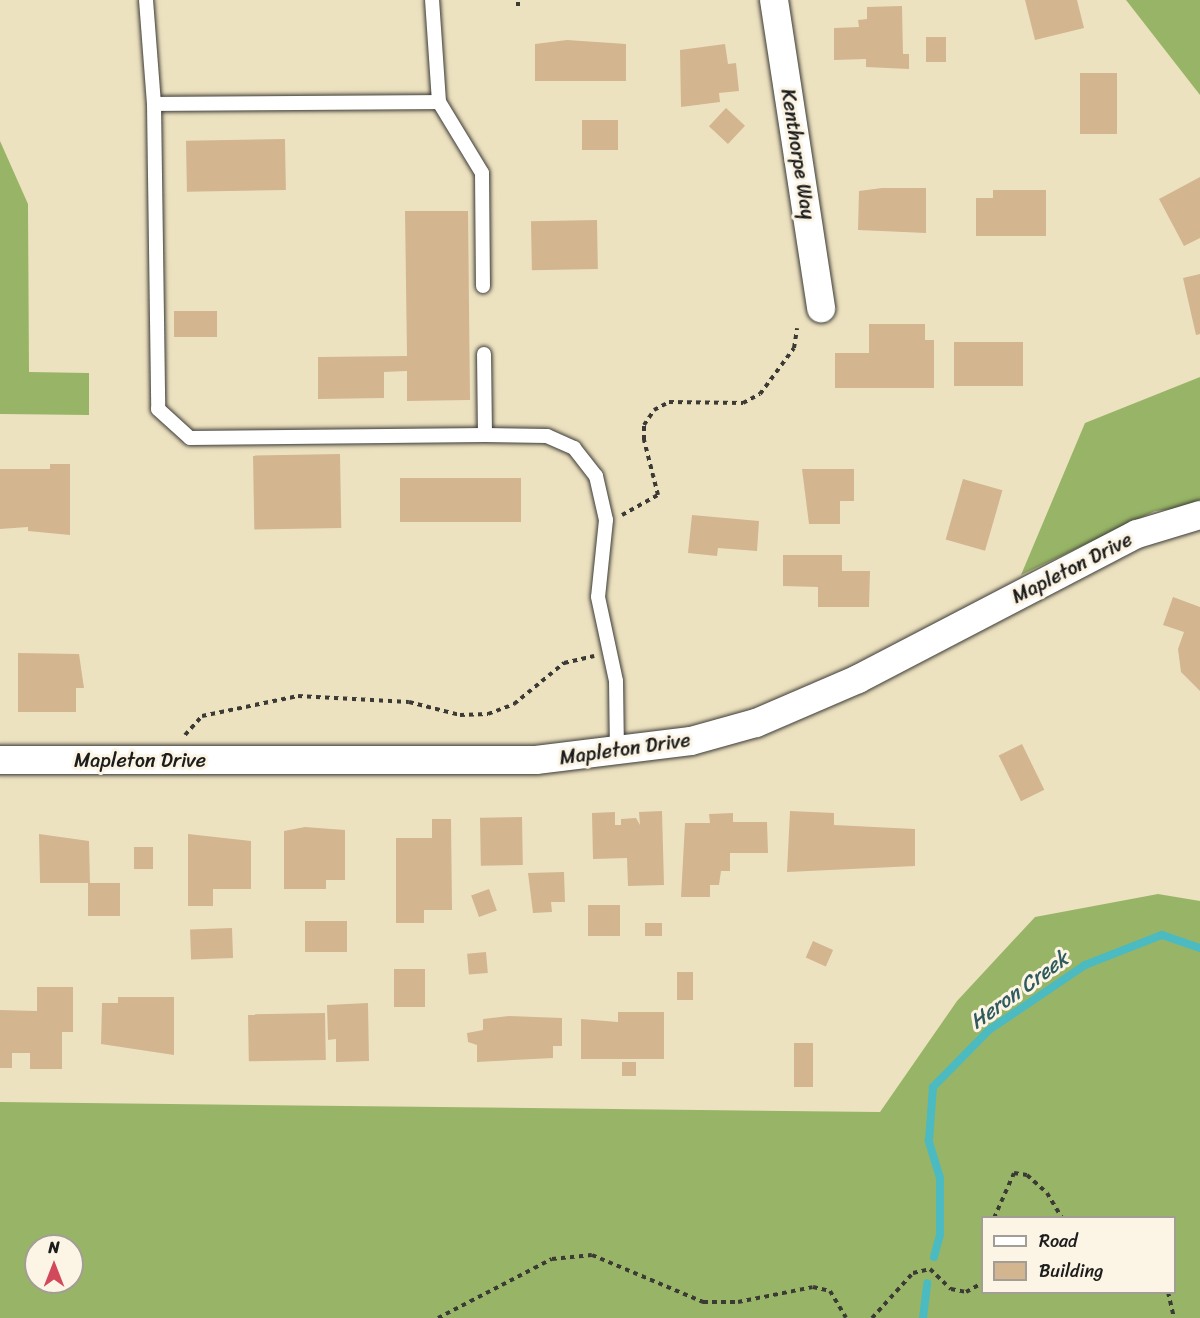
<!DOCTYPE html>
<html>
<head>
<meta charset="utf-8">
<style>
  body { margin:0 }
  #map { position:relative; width:1200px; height:1318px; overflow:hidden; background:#ede2c0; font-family:Sriracha,sans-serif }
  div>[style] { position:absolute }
  .forest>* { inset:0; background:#98b567 }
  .stream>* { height:8px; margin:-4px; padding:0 4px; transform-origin:4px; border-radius:4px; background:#4bbac1 }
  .building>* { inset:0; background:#d3b590; transform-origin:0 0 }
  .path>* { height:4px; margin-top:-2px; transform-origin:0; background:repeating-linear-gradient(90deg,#3b3a35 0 4.5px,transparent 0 9px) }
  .roads { filter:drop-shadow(0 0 2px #3b3a35) drop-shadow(0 0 2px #3b3a35) }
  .lane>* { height:14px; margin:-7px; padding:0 7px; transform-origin:7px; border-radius:7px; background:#fff }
  .street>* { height:28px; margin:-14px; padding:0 14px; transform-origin:14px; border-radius:14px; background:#fff }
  span { translate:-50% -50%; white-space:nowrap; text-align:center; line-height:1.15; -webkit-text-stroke:6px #fcf5e5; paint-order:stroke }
  .street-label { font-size:20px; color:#1c1c1c }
  .water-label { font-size:21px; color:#2f5b5e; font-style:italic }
  .legend { position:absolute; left:981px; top:1216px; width:195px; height:78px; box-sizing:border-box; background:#fcf5e5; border:2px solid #a29e95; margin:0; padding:8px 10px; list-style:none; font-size:18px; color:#1c1c1c }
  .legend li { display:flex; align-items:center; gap:12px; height:30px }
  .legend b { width:30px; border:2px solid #a29e95 }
  .north { position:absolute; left:24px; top:1234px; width:60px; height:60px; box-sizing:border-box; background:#fcf5e5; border:2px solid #a29e95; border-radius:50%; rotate:0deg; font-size:16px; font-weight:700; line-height:24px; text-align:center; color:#1c1c1c }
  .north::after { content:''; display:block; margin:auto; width:21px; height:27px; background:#d1495b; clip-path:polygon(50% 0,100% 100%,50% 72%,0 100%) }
</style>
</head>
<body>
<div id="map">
  <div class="forest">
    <div style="clip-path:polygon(1126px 0,1200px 0,1200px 95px)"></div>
    <div style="clip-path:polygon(0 141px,28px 204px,29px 372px,89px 373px,89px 415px,0 414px)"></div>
    <div style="clip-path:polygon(1200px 377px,1200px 506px,1155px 511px,1021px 575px,1085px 423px)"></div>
    <div style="clip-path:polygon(evenodd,1158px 894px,1200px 901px,1200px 1318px,0 1318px,0 1102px,880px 1112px,957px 1001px,1035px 917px,1158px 894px,982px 1218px,1174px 1218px,1174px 1292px,982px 1292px,982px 1218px,1158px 894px,36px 1246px,72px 1246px,72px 1282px,36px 1282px,36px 1246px)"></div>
  </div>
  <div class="stream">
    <div style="left:934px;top:1257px;width:23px;rotate:-75deg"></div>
    <div style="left:940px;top:1235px;width:57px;rotate:-90deg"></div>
    <div style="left:940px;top:1178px;width:39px;rotate:-107deg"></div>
    <div style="left:929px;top:1141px;width:54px;rotate:-85.8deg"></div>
    <div style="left:933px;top:1087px;width:80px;rotate:-45.5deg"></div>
    <div style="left:989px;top:1030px;width:116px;rotate:-34.1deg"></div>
    <div style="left:1085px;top:965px;width:83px;rotate:-21.3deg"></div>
    <div style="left:1162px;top:935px;width:40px;rotate:18.9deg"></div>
    <div style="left:923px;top:1318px;width:35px;rotate:-83deg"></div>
  </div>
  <div class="building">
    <div style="clip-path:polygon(1025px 0,1077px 0,1084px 28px,1035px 40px)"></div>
    <div style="clip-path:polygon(902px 6px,903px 54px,909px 54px,909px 69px,866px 67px,866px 59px,834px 60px,834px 28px,859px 27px,858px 20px,867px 19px,867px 7px)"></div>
    <div style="left:926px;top:37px;width:20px;height:25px"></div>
    <div style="clip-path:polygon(567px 40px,626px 44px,626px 81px,535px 81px,535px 44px)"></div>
    <div style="clip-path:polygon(725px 44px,728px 64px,736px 63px,739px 91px,719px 93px,720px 102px,681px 107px,680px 50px)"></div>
    <div style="left:1080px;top:73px;width:37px;height:61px"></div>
    <div style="left:726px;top:108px;width:26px;height:25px;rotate:43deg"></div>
    <div style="left:582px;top:120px;width:36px;height:30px"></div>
    <div style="left:285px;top:139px;width:51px;height:99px;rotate:89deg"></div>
    <div style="clip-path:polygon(1200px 177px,1200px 238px,1184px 246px,1159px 199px)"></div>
    <div style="clip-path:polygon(882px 188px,926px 188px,926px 233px,858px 230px,859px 191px)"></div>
    <div style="clip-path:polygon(993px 190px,1046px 190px,1046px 236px,976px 236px,976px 198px,993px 198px)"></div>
    <div style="clip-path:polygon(405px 211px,468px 211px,470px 400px,407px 401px,407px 371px,384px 372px,384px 398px,318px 399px,318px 357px,407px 356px)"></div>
    <div style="left:597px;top:220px;width:49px;height:66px;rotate:89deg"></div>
    <div style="clip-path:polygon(1200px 274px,1200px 334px,1196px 335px,1183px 278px)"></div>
    <div style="left:217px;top:311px;width:26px;height:43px;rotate:90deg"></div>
    <div style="clip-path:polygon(869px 324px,925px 324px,925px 340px,934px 340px,934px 388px,835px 388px,835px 353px,869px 353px)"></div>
    <div style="left:954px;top:342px;width:69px;height:44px"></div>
    <div style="left:340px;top:454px;width:74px;height:87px;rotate:89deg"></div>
    <div style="clip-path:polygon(50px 464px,70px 464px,70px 535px,28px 531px,28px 527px,0 529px,0 469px,50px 469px)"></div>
    <div style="clip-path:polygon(802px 469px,854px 469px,854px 501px,840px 501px,840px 524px,809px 524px)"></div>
    <div style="left:521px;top:478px;width:44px;height:121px;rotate:90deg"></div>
    <div style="left:963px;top:479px;width:41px;height:63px;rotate:16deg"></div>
    <div style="clip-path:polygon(692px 515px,759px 521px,757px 551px,718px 548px,717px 556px,688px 553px)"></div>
    <div style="clip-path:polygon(783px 555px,842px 555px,842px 571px,870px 571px,869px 607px,818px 607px,818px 587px,783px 586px)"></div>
    <div style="clip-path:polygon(1173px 597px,1200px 607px,1200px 691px,1181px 672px,1178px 649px,1184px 632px,1163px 625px)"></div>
    <div style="clip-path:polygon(18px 653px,79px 654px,84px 688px,76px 688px,76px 712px,18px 712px)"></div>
    <div style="left:1022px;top:744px;width:51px;height:26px;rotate:64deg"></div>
    <div style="clip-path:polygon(662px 811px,664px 885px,628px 886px,627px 858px,593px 859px,592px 813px,615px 812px,615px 825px,621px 825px,621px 819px,636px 818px,640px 825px,639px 812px)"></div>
    <div style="clip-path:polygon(790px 811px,834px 813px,834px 825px,915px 829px,915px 866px,787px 872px)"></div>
    <div style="clip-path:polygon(733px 813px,733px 822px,767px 822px,768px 853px,730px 853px,730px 871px,721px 871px,719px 885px,710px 885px,710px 897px,681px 897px,685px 823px,710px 823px,709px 814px)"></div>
    <div style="left:522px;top:817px;width:48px;height:42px;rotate:89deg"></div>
    <div style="clip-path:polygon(432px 819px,451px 819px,452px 910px,424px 910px,424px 923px,396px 923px,396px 838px,432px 838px)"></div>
    <div style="clip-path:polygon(305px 827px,345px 830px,345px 880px,326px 880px,326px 889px,284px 889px,284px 831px)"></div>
    <div style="clip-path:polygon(39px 834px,89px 841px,90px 883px,120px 883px,120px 916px,88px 916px,88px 883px,40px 883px)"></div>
    <div style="clip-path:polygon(188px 834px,251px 841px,251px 889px,213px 889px,213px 906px,188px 906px)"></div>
    <div style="left:134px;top:847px;width:19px;height:22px"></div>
    <div style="clip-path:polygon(564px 872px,565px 902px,551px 902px,552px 912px,533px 913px,528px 873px)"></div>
    <div style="left:489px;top:889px;width:23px;height:19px;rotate:70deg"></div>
    <div style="left:588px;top:905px;width:32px;height:31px"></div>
    <div style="left:305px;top:921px;width:42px;height:31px"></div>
    <div style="left:645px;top:923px;width:17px;height:13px"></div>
    <div style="left:232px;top:928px;width:30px;height:42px;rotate:88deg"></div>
    <div style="left:813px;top:941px;width:22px;height:18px;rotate:24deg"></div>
    <div style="left:486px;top:952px;width:21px;height:19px;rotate:85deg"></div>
    <div style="left:394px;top:969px;width:31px;height:38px"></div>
    <div style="left:693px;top:972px;width:28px;height:16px;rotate:90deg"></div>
    <div style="clip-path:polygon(37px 987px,73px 987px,73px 1032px,62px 1032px,62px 1069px,30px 1069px,30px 1053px,12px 1053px,12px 1068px,0 1068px,0 1010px,37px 1011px)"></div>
    <div style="clip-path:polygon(118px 997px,174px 997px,174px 1055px,101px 1044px,102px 1003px,118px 1003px)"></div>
    <div style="clip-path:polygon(368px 1003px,369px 1061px,336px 1062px,336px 1039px,328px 1040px,327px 1005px)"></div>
    <div style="clip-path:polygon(618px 1012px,664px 1012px,664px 1059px,581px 1059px,581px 1019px,618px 1022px)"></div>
    <div style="left:325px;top:1013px;width:47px;height:77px;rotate:89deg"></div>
    <div style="clip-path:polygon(509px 1016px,562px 1018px,562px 1046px,553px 1046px,553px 1058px,477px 1062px,477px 1045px,468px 1042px,467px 1033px,483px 1030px,483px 1019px)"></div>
    <div style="left:794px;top:1043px;width:19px;height:44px"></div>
    <div style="left:622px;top:1062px;width:14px;height:14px"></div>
  </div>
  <div class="path">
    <div style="left:518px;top:6px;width:6px;rotate:-90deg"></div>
    <div style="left:622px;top:515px;width:41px;rotate:-29.1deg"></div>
    <div style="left:658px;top:495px;width:57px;rotate:-104.3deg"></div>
    <div style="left:644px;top:440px;width:15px;rotate:-90deg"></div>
    <div style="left:644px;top:425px;width:18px;rotate:-56deg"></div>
    <div style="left:654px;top:410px;width:17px;rotate:-28deg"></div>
    <div style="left:669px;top:402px;width:74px;rotate:0.8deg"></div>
    <div style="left:743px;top:403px;width:19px;rotate:-28deg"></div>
    <div style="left:760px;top:394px;width:57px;rotate:-53.5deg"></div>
    <div style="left:794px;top:348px;width:20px;rotate:-81deg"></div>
    <div style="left:185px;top:735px;width:25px;rotate:-48deg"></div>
    <div style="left:202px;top:716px;width:98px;rotate:-11.8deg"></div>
    <div style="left:298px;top:696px;width:111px;rotate:3.1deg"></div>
    <div style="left:409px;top:702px;width:53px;rotate:14.3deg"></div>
    <div style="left:460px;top:715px;width:28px;rotate:-2deg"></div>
    <div style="left:488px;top:714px;width:28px;rotate:-21deg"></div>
    <div style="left:514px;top:704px;width:65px;rotate:-39.4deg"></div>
    <div style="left:564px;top:663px;width:31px;rotate:-13deg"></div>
    <div style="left:994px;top:1218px;width:49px;rotate:-66deg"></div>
    <div style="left:1014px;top:1173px;width:13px;rotate:9deg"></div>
    <div style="left:1027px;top:1175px;width:27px;rotate:42deg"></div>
    <div style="left:1047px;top:1193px;width:29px;rotate:59deg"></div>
    <div style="left:1168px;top:1292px;width:27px;rotate:77deg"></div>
    <div style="left:438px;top:1318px;width:128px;rotate:-27.4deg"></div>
    <div style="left:552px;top:1259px;width:40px;rotate:-5.7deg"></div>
    <div style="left:592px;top:1255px;width:121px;rotate:22.9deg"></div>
    <div style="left:703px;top:1302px;width:35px"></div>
    <div style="left:738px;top:1302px;width:76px;rotate:-11.3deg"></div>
    <div style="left:813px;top:1287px;width:17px;rotate:13deg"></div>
    <div style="left:830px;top:1291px;width:31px;rotate:59deg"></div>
    <div style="left:872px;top:1318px;width:61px;rotate:-47.7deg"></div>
    <div style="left:913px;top:1273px;width:17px;rotate:-13deg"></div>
    <div style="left:930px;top:1269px;width:29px;rotate:44deg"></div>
    <div style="left:951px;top:1289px;width:15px;rotate:11deg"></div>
    <div style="left:966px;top:1292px;width:18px;rotate:-29deg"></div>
  </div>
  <div class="roads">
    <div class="lane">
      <div style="left:146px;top:0;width:104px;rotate:85.6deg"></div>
      <div style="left:154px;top:104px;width:285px;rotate:-0.4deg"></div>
      <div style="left:439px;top:102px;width:102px;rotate:-93.9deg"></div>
      <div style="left:439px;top:102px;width:83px;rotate:58.8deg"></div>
      <div style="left:482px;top:173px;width:113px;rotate:89.5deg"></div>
      <div style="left:154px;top:104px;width:305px;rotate:89.2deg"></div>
      <div style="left:158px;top:409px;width:43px;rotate:42.2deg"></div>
      <div style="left:190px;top:438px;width:295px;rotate:-0.6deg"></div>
      <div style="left:485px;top:435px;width:81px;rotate:-90.7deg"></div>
      <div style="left:485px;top:435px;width:62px;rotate:0.9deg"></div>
      <div style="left:547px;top:436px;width:30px;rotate:24deg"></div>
      <div style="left:574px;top:448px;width:36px;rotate:52deg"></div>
      <div style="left:596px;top:476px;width:45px;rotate:77.2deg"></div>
      <div style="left:606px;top:520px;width:77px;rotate:95.9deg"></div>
      <div style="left:598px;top:597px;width:86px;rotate:77.9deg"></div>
      <div style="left:616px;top:681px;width:72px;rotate:89.2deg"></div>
    </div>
    <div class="street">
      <div style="left:774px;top:0;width:312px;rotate:81.3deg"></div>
      <div style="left:0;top:760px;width:536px"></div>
      <div style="left:536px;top:760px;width:156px;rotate:-7deg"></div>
      <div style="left:691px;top:741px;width:67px;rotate:-15.5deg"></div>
      <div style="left:756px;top:723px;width:111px;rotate:-23.3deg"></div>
      <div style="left:858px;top:679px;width:314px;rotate:-27.5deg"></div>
      <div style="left:1137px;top:534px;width:66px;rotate:-16.8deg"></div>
    </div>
  </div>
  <div class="street-label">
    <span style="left:798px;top:154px;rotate:81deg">Kenthorpe Way</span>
    <span style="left:1072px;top:568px;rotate:-27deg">Mapleton Drive</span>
    <span style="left:625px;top:749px;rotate:-8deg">Mapleton Drive</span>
    <span style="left:140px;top:760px">Mapleton Drive</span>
  </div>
  <div class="water-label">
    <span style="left:1019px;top:990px;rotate:-36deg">Heron Creek</span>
  </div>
  <ul class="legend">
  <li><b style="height:8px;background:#fff"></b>Road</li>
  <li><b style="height:16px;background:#d3b590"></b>Building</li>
  </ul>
  <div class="north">N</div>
</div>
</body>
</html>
